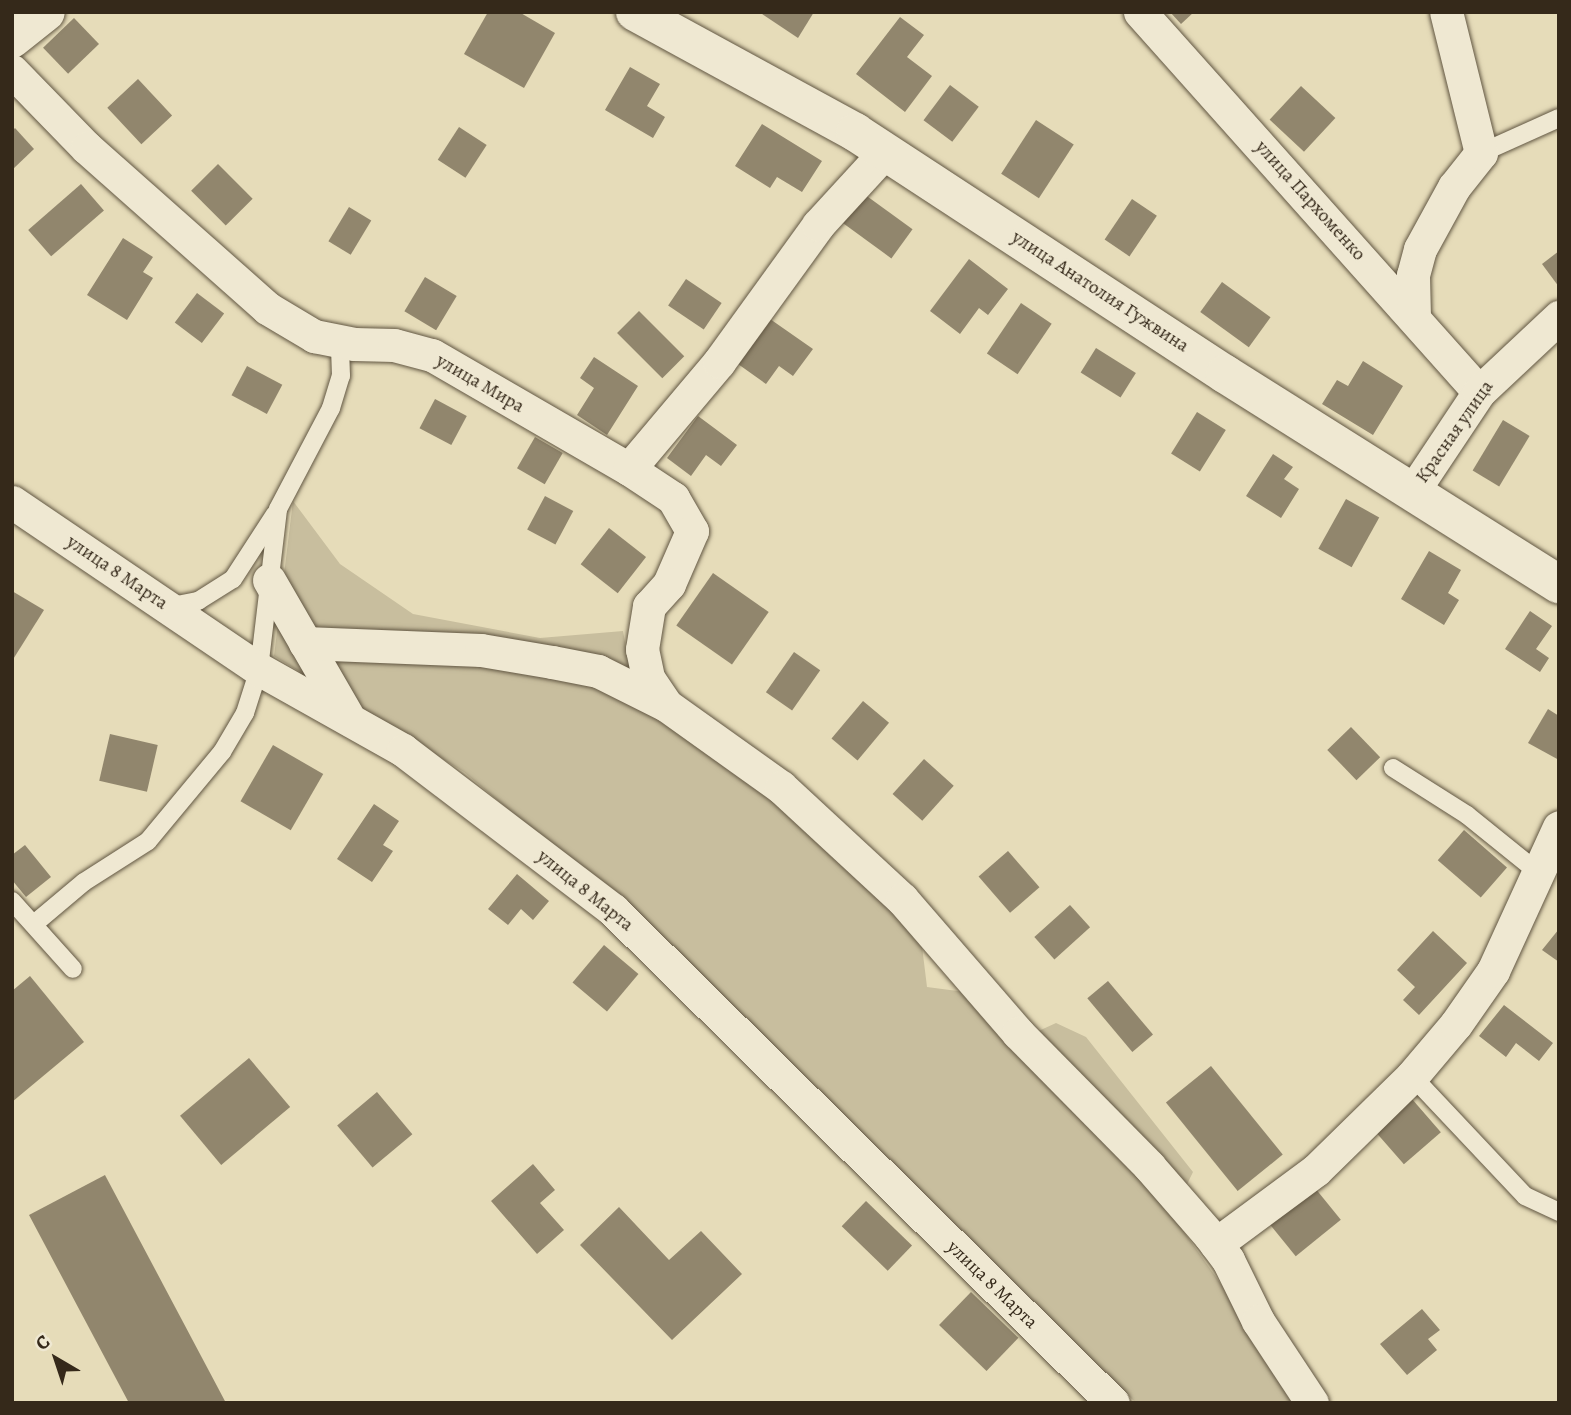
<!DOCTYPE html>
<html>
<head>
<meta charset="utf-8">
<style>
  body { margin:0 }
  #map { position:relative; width:1571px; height:1415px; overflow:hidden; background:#e6dcb9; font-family:Alegreya,serif }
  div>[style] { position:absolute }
  .green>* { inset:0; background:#c8be9e }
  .building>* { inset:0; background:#91866d; transform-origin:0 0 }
  .roads { filter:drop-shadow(0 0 2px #615642) drop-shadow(0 0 2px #615642) }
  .lane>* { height:18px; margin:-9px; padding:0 9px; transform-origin:9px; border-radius:9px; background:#efe8d2 }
  .street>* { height:33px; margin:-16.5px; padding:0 16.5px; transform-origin:16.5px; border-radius:16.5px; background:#efe8d2 }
  .secondary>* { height:38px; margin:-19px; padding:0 19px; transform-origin:19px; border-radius:19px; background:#efe8d2 }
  span { translate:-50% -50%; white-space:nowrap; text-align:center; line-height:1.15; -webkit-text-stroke:5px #efe8d2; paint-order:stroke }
  .street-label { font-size:19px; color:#35291a }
  .frame { position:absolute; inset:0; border:14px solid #35291a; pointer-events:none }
  .north { position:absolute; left:21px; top:1324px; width:70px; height:70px; -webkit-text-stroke:5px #efe8d2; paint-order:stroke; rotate:321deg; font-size:19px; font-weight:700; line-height:28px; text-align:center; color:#35291a }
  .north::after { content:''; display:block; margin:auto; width:24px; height:32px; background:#35291a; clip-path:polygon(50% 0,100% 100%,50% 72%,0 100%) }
</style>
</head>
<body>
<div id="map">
  <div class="green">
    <div style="clip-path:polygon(293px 501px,340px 564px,413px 614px,540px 638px,623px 631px,635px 696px,730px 764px,920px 930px,927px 987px,965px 992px,1032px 1034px,1056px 1023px,1086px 1037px,1193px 1172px,1172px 1215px,1305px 1403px,1136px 1403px,643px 923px,464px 772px,274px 656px)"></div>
  </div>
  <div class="building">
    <div style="clip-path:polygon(488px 12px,519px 12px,555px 33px,524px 88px,464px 54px)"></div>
    <div style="clip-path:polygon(759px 12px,814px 12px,798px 38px)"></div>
    <div style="clip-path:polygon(1170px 12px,1194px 12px,1181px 24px)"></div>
    <div style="clip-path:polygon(900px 17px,924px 35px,907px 57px,932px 76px,905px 112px,856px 74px)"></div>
    <div style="left:74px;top:18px;width:36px;height:43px;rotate:46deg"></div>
    <div style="clip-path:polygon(630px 67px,660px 84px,647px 106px,665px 117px,653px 138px,605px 110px)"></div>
    <div style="left:138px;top:79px;width:50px;height:42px;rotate:47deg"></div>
    <div style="left:950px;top:85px;width:36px;height:44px;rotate:37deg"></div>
    <div style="left:1301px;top:86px;width:47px;height:46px;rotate:43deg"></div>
    <div style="left:1036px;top:120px;width:45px;height:64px;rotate:33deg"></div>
    <div style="clip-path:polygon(762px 124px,822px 161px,802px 192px,777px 177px,770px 188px,735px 166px)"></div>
    <div style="left:459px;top:127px;width:33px;height:39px;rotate:33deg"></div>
    <div style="clip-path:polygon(15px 128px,34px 149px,12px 170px,12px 131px)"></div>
    <div style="left:218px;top:164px;width:49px;height:38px;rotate:45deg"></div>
    <div style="left:81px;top:184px;width:35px;height:70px;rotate:49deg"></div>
    <div style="left:864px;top:194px;width:60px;height:36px;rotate:36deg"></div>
    <div style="left:1132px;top:199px;width:30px;height:49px;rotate:34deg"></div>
    <div style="left:349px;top:207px;width:26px;height:40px;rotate:31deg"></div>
    <div style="clip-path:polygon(123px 238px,153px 257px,143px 272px,153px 278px,127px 320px,87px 295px)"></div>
    <div style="clip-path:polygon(1559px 251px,1559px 287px,1542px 264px)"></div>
    <div style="clip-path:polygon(969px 259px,1008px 289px,988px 315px,979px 308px,960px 334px,930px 311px)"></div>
    <div style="left:425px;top:277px;width:37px;height:40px;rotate:31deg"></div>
    <div style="left:686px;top:279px;width:43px;height:32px;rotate:34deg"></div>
    <div style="left:1222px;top:282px;width:60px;height:37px;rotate:36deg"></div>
    <div style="left:197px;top:293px;width:34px;height:37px;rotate:37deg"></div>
    <div style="left:1021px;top:303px;width:37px;height:61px;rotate:34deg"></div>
    <div style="left:639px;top:311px;width:64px;height:31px;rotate:45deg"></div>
    <div style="clip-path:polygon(770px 319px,813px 349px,793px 376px,779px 366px,766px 384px,738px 364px)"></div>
    <div style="left:1096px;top:348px;width:47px;height:29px;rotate:32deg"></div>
    <div style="clip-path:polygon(594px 357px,638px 386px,607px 435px,577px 415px,594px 388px,580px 378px)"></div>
    <div style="clip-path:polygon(1363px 361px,1403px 386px,1373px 435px,1322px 404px,1337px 380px,1348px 386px)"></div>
    <div style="left:247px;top:366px;width:40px;height:33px;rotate:28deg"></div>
    <div style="left:435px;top:399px;width:36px;height:33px;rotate:28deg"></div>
    <div style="left:1197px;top:412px;width:34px;height:49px;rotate:32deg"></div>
    <div style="clip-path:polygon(698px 416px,737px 445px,721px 466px,706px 455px,691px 476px,667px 458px)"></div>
    <div style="left:1503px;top:420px;width:31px;height:59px;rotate:31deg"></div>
    <div style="left:535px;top:437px;width:32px;height:36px;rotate:30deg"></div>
    <div style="clip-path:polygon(1273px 454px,1293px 467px,1284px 479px,1299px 489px,1281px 518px,1246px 496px)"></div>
    <div style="left:545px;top:496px;width:32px;height:38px;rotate:28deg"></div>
    <div style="left:1346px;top:499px;width:38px;height:57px;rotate:29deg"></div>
    <div style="left:609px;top:528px;width:47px;height:46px;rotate:38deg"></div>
    <div style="clip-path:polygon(1429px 551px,1461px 570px,1448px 593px,1459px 600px,1444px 625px,1401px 599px)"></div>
    <div style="left:713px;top:573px;width:68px;height:64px;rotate:35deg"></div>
    <div style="clip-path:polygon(12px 591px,44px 610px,12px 661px)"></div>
    <div style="clip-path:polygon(1530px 611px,1552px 626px,1536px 649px,1549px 658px,1540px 672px,1505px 649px)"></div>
    <div style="left:794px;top:652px;width:32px;height:49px;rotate:35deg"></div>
    <div style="left:863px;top:701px;width:34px;height:49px;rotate:40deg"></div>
    <div style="clip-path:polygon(1548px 709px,1559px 716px,1559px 760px,1528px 743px)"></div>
    <div style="left:1351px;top:727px;width:42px;height:33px;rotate:46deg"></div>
    <div style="left:110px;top:734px;width:49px;height:48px;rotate:13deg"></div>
    <div style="left:273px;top:745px;width:58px;height:65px;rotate:30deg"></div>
    <div style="left:924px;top:759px;width:40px;height:47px;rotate:42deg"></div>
    <div style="clip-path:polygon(374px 804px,399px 821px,383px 845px,393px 851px,372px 882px,337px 859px)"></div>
    <div style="left:1464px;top:830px;width:57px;height:40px;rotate:41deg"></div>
    <div style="clip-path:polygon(25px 845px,51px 877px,26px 897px,12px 880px,12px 855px)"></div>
    <div style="left:1008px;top:851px;width:48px;height:39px;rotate:49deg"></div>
    <div style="clip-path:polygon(517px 874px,549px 901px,533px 920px,521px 909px,508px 925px,488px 909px)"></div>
    <div style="left:1070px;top:905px;width:30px;height:48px;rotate:48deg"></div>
    <div style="clip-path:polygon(1559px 929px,1559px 962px,1542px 950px)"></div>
    <div style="clip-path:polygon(1433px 931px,1467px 963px,1419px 1015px,1403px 1000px,1415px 987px,1397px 970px)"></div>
    <div style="left:604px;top:945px;width:45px;height:49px;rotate:40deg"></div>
    <div style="clip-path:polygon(30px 976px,84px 1042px,12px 1102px,12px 991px)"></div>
    <div style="left:1108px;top:981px;width:70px;height:27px;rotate:50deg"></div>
    <div style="clip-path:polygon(1504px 1005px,1553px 1043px,1539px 1061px,1516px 1043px,1506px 1057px,1479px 1036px)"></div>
    <div style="left:249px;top:1058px;width:64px;height:90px;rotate:50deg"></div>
    <div style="left:1211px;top:1066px;width:114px;height:58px;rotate:51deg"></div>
    <div style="left:377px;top:1092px;width:55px;height:52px;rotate:50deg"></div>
    <div style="left:1412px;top:1099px;width:44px;height:49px;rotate:49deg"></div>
    <div style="clip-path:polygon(533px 1164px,555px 1190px,540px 1203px,564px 1230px,537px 1254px,491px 1201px)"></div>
    <div style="clip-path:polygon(105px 1175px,226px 1403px,129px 1403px,29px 1215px)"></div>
    <div style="left:1315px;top:1188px;width:41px;height:58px;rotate:51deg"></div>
    <div style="left:866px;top:1201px;width:64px;height:35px;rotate:44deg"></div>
    <div style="clip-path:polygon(619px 1207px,669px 1260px,701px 1231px,742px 1274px,672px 1340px,580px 1245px)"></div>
    <div style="left:971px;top:1292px;width:66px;height:46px;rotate:44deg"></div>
    <div style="clip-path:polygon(1422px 1309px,1440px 1330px,1428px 1339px,1437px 1350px,1407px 1375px,1380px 1344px)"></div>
  </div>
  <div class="roads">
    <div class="lane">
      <div style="left:1481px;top:153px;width:85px;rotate:-24.2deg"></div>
      <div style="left:167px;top:607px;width:32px;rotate:-11deg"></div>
      <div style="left:198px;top:601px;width:41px;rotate:-32.2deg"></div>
      <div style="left:233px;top:579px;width:77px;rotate:-57.1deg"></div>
      <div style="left:1393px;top:768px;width:88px;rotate:32.4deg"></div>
      <div style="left:1467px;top:815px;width:92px;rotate:38.9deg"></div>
      <div style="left:12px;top:901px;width:91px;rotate:48.1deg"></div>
      <div style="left:34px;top:924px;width:65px;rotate:-40deg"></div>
      <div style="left:84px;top:882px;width:76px;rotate:-32.6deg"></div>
      <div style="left:148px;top:841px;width:116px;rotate:-50.3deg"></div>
      <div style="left:222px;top:752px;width:45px;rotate:-59.5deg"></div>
      <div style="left:245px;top:713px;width:46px;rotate:-72.3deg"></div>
      <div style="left:259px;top:669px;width:161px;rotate:-83.2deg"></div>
      <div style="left:278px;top:509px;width:114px;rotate:-62.3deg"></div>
      <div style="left:331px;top:408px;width:34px;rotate:-73deg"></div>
      <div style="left:341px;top:376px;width:35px;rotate:-92deg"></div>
      <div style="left:1412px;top:1076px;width:165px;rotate:46.7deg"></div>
      <div style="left:1525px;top:1196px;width:38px;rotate:25deg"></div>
    </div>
    <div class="street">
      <div style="left:1140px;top:12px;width:509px;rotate:48.26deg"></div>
      <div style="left:12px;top:71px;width:107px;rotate:45.8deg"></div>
      <div style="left:87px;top:148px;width:241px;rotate:41.6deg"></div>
      <div style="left:267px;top:308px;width:55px;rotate:30.8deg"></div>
      <div style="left:314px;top:336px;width:41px;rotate:11.3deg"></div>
      <div style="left:354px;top:344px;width:40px;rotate:1.4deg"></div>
      <div style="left:394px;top:345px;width:39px;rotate:15deg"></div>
      <div style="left:432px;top:355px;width:228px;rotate:30.1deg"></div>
      <div style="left:629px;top:469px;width:140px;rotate:-49.9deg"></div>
      <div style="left:719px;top:362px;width:169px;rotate:-54.1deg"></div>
      <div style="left:818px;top:225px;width:99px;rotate:-47.5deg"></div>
      <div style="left:1414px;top:317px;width:42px;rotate:-91.4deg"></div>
      <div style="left:1413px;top:275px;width:27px;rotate:-75deg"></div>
      <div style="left:1420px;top:249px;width:71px;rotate:-61.3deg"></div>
      <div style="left:1454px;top:187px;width:43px;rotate:-51.5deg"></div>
      <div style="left:1481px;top:153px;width:145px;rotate:-103.9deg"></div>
      <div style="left:629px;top:469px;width:53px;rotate:33.4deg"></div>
      <div style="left:673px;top:498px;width:38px;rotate:60deg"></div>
      <div style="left:692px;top:531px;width:58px;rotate:113.5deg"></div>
      <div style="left:669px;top:584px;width:30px;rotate:132deg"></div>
      <div style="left:649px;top:606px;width:44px;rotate:99.2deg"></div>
      <div style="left:642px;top:649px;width:30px;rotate:78deg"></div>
      <div style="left:648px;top:678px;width:32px;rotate:56deg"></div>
      <div style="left:666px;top:705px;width:141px;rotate:35.5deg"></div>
      <div style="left:781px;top:787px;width:165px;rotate:42.8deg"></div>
      <div style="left:902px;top:899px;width:177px;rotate:49.1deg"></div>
      <div style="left:1018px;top:1033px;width:187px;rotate:45.4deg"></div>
      <div style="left:1149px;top:1166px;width:93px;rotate:48.9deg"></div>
      <div style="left:1210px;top:1236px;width:30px;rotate:53deg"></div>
      <div style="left:1228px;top:1260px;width:68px;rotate:63.8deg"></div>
      <div style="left:1258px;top:1321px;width:98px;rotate:56.6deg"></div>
      <div style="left:1413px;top:491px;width:119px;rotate:-56.3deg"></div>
      <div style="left:1479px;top:392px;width:110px;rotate:-43.2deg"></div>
      <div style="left:12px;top:502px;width:298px;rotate:34.1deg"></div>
      <div style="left:259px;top:669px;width:165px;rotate:29.4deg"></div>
      <div style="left:403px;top:750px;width:264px;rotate:37.3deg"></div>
      <div style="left:613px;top:910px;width:702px;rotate:44.6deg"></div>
      <div style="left:269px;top:580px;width:156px;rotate:60deg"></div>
      <div style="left:305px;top:643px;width:176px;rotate:2.3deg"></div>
      <div style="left:481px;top:650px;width:72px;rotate:9.6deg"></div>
      <div style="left:552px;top:662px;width:47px;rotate:11.1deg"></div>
      <div style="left:598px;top:671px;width:76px;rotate:26.6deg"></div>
      <div style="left:1216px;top:1244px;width:124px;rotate:-36.5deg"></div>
      <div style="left:1316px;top:1170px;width:134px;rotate:-44.4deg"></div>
      <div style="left:1412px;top:1076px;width:68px;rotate:-49.8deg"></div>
      <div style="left:1456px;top:1024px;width:65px;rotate:-55.1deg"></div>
      <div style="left:1493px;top:971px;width:158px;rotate:-65.4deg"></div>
    </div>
    <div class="secondary">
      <div style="left:635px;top:12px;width:251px;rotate:28.6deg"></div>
      <div style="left:855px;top:132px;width:442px;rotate:33.2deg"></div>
      <div style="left:1225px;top:374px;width:395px;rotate:32.2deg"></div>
      <div style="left:12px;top:39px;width:43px;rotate:-38.5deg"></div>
    </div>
  </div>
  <div class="street-label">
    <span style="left:1310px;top:201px;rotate:48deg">улица Пархоменко</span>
    <span style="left:1100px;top:292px;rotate:33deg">улица Анатолия Гужвина</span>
    <span style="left:480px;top:384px;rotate:30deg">улица Мира</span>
    <span style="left:1455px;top:432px;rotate:-55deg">Красная улица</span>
    <span style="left:117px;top:573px;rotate:34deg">улица 8 Марта</span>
    <span style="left:585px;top:891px;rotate:39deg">улица 8 Марта</span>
    <span style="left:992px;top:1285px;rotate:44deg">улица 8 Марта</span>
  </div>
  <div class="frame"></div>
  <div class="north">С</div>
</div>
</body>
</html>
